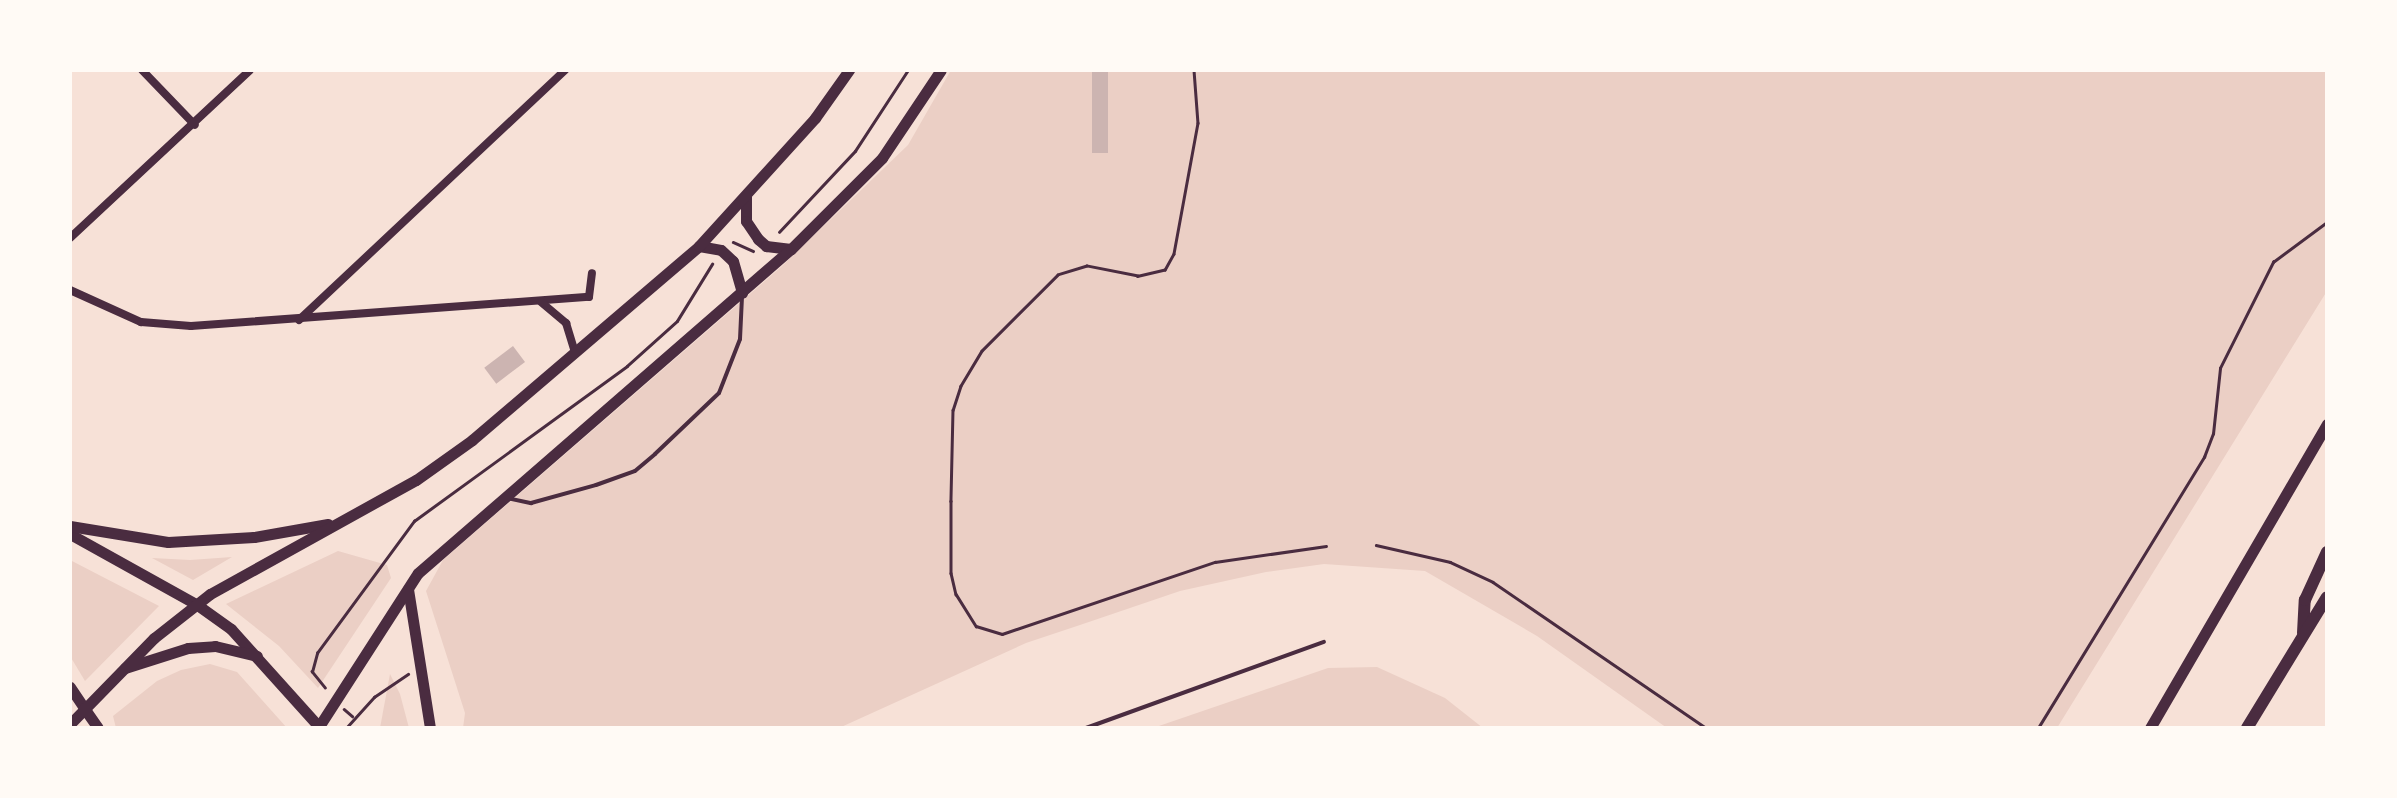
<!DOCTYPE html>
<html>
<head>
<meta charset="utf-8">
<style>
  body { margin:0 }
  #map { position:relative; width:2397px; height:798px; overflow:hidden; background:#f7e1d7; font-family:"IBM Plex Serif",serif }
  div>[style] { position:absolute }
  .green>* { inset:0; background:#ebcfc5 }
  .building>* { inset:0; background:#ccb4b1; transform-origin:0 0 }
  .path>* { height:2.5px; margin:-1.25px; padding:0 1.25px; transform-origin:1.25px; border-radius:1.25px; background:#4a2c40 }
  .service>* { height:4px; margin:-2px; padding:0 2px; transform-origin:2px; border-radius:2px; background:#4a2c40 }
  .minor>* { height:8px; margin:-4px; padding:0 4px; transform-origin:4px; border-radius:4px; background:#4a2c40 }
  .primary>* { height:11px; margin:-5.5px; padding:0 5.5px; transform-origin:5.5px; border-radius:5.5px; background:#4a2c40 }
  .trunk>* { height:11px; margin:-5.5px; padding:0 5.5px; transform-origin:5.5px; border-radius:5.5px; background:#4a2c40 }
  .motorway>* { height:12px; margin:-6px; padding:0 6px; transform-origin:6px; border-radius:6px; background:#4a2c40 }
  span { translate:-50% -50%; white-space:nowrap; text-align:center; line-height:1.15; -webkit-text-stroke:8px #fffaf5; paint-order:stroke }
  .frame { position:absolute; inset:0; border:72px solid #fffaf5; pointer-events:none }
</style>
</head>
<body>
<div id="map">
  <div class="green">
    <div style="clip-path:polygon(951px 70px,2327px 70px,2327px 291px,2057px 728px,1667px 728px,1537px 636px,1425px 571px,1324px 564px,1266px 572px,1180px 591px,1080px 625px,1026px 643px,839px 728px,463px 728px,465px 713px,426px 591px,443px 560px,781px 267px,908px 145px)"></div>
    <div style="clip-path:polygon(338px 551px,387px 565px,391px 578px,318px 688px,279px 646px,226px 604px)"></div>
    <div style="clip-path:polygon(232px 557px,193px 580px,152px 558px,190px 560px)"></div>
    <div style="clip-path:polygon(70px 560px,159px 606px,85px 681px,70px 656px)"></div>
    <div style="clip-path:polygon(210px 664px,237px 672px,287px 728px,116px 728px,113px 716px,157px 681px,181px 670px)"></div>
    <div style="clip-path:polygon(1377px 667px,1445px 698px,1483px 728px,1153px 728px,1328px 668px)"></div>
    <div style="clip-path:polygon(390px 674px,400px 694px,409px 728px,380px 728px)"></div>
  </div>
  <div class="building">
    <div style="left:1092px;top:70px;width:16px;height:83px"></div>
    <div style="left:513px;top:346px;width:20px;height:36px;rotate:53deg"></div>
  </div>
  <div class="path">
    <div style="left:1194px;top:70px;width:53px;rotate:85.7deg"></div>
    <div style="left:1198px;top:123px;width:133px;rotate:100.4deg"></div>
    <div style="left:1174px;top:254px;width:18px;rotate:119deg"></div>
    <div style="left:1165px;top:270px;width:28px;rotate:167deg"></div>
    <div style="left:1138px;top:276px;width:52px;rotate:-168.9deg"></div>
    <div style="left:1087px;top:266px;width:30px;rotate:163deg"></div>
    <div style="left:1058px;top:275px;width:107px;rotate:135deg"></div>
    <div style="left:982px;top:351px;width:41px;rotate:121deg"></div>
    <div style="left:961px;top:386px;width:25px;rotate:108deg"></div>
    <div style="left:953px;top:410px;width:91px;rotate:91.3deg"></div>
    <div style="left:951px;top:501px;width:72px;rotate:90deg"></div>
    <div style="left:951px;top:573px;width:22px;rotate:77deg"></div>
    <div style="left:956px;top:594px;width:38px;rotate:58deg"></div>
    <div style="left:976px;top:626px;width:27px;rotate:17deg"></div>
    <div style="left:1002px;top:634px;width:225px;rotate:-18.7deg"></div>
    <div style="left:1215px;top:562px;width:112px;rotate:-8.2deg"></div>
    <div style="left:779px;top:232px;width:111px;rotate:-46.8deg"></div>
    <div style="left:855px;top:151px;width:97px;rotate:-56.8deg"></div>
    <div style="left:733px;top:242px;width:22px;rotate:24deg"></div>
    <div style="left:1376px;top:545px;width:76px;rotate:12.9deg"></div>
    <div style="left:1450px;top:562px;width:47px;rotate:24.9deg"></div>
    <div style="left:1493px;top:582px;width:258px;rotate:34.4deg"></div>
    <div style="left:325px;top:688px;width:21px;rotate:-129deg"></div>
    <div style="left:312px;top:672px;width:20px;rotate:-75deg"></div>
    <div style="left:317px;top:653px;width:164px;rotate:-53.7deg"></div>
    <div style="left:414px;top:521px;width:263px;rotate:-36deg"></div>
    <div style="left:627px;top:366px;width:67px;rotate:-42deg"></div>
    <div style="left:677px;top:321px;width:67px;rotate:-58.4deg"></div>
    <div style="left:344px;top:709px;width:11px;rotate:41deg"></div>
    <div style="left:346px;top:728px;width:42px;rotate:-47.9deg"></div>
    <div style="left:374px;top:697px;width:41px;rotate:-34.1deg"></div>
    <div style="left:2038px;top:728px;width:318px;rotate:-58.5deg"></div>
    <div style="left:2204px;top:457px;width:25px;rotate:-69deg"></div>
    <div style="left:2213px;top:434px;width:66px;rotate:-83.9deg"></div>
    <div style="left:2220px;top:368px;width:119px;rotate:-63.4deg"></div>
    <div style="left:2273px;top:262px;width:67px;rotate:-36.5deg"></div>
  </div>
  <div class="service">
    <div style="left:507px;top:498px;width:25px;rotate:12deg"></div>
    <div style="left:531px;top:503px;width:67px;rotate:-15.5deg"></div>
    <div style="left:596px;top:485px;width:41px;rotate:-19.7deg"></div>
    <div style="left:635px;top:471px;width:26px;rotate:-40deg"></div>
    <div style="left:655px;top:454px;width:88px;rotate:-43.6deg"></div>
    <div style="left:719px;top:393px;width:58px;rotate:-68.7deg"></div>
    <div style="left:740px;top:339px;width:43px;rotate:-87.3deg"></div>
    <div style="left:1086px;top:728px;width:253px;rotate:-19.9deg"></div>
  </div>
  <div class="minor">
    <div style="left:142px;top:70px;width:76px;rotate:46.1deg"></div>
    <div style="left:70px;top:238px;width:246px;rotate:-43deg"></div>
    <div style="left:70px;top:290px;width:78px;rotate:24.3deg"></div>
    <div style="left:141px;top:322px;width:50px;rotate:4.6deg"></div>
    <div style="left:191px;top:326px;width:399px;rotate:-4.2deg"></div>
    <div style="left:589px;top:297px;width:24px;rotate:-83deg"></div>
    <div style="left:541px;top:302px;width:33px;rotate:40deg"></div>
    <div style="left:566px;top:323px;width:30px;rotate:73deg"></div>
    <div style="left:299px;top:320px;width:365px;rotate:-43.2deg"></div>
  </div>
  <div class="primary">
    <div style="left:70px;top:534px;width:144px;rotate:29.1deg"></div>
    <div style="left:70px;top:687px;width:25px;rotate:56deg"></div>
  </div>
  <div class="trunk">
    <div style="left:746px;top:196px;width:25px;rotate:90deg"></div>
    <div style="left:746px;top:221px;width:22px;rotate:56deg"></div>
    <div style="left:758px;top:239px;width:11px;rotate:41deg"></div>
    <div style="left:766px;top:246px;width:25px;rotate:7deg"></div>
    <div style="left:699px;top:246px;width:22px;rotate:10deg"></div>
    <div style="left:721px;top:250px;width:16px;rotate:43deg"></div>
    <div style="left:733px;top:261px;width:33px;rotate:74deg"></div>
    <div style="left:70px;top:526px;width:99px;rotate:9.3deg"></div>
    <div style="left:168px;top:542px;width:86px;rotate:-3.3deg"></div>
    <div style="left:254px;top:537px;width:75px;rotate:-10deg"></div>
    <div style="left:408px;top:589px;width:141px;rotate:81deg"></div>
    <div style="left:196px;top:604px;width:43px;rotate:35.5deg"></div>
    <div style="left:231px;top:629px;width:133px;rotate:48deg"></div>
    <div style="left:125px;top:668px;width:66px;rotate:-17.6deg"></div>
    <div style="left:188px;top:648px;width:27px;rotate:-4deg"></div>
    <div style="left:215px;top:646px;width:43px;rotate:13.4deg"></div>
    <div style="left:84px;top:708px;width:24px;rotate:55deg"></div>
    <div style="left:70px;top:724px;width:120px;rotate:-45.7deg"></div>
    <div style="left:154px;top:638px;width:71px;rotate:-38.2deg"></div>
    <div style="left:210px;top:594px;width:235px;rotate:-29deg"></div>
    <div style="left:416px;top:480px;width:69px;rotate:-35.5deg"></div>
    <div style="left:472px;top:440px;width:299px;rotate:-40.5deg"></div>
    <div style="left:699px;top:246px;width:173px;rotate:-47.8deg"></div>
    <div style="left:815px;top:118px;width:59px;rotate:-54.7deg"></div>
    <div style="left:318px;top:728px;width:184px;rotate:-57.2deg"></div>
    <div style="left:418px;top:573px;width:494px;rotate:-41deg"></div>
    <div style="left:791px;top:249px;width:129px;rotate:-45deg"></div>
    <div style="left:882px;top:158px;width:106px;rotate:-56.2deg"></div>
    <div style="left:2150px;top:728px;width:352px;rotate:-59.8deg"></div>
  </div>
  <div class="motorway">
    <div style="left:2303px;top:633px;width:33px;rotate:-87deg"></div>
    <div style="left:2305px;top:600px;width:53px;rotate:-65.4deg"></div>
    <div style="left:2247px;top:728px;width:153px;rotate:-58.6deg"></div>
  </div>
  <div class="frame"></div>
</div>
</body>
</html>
